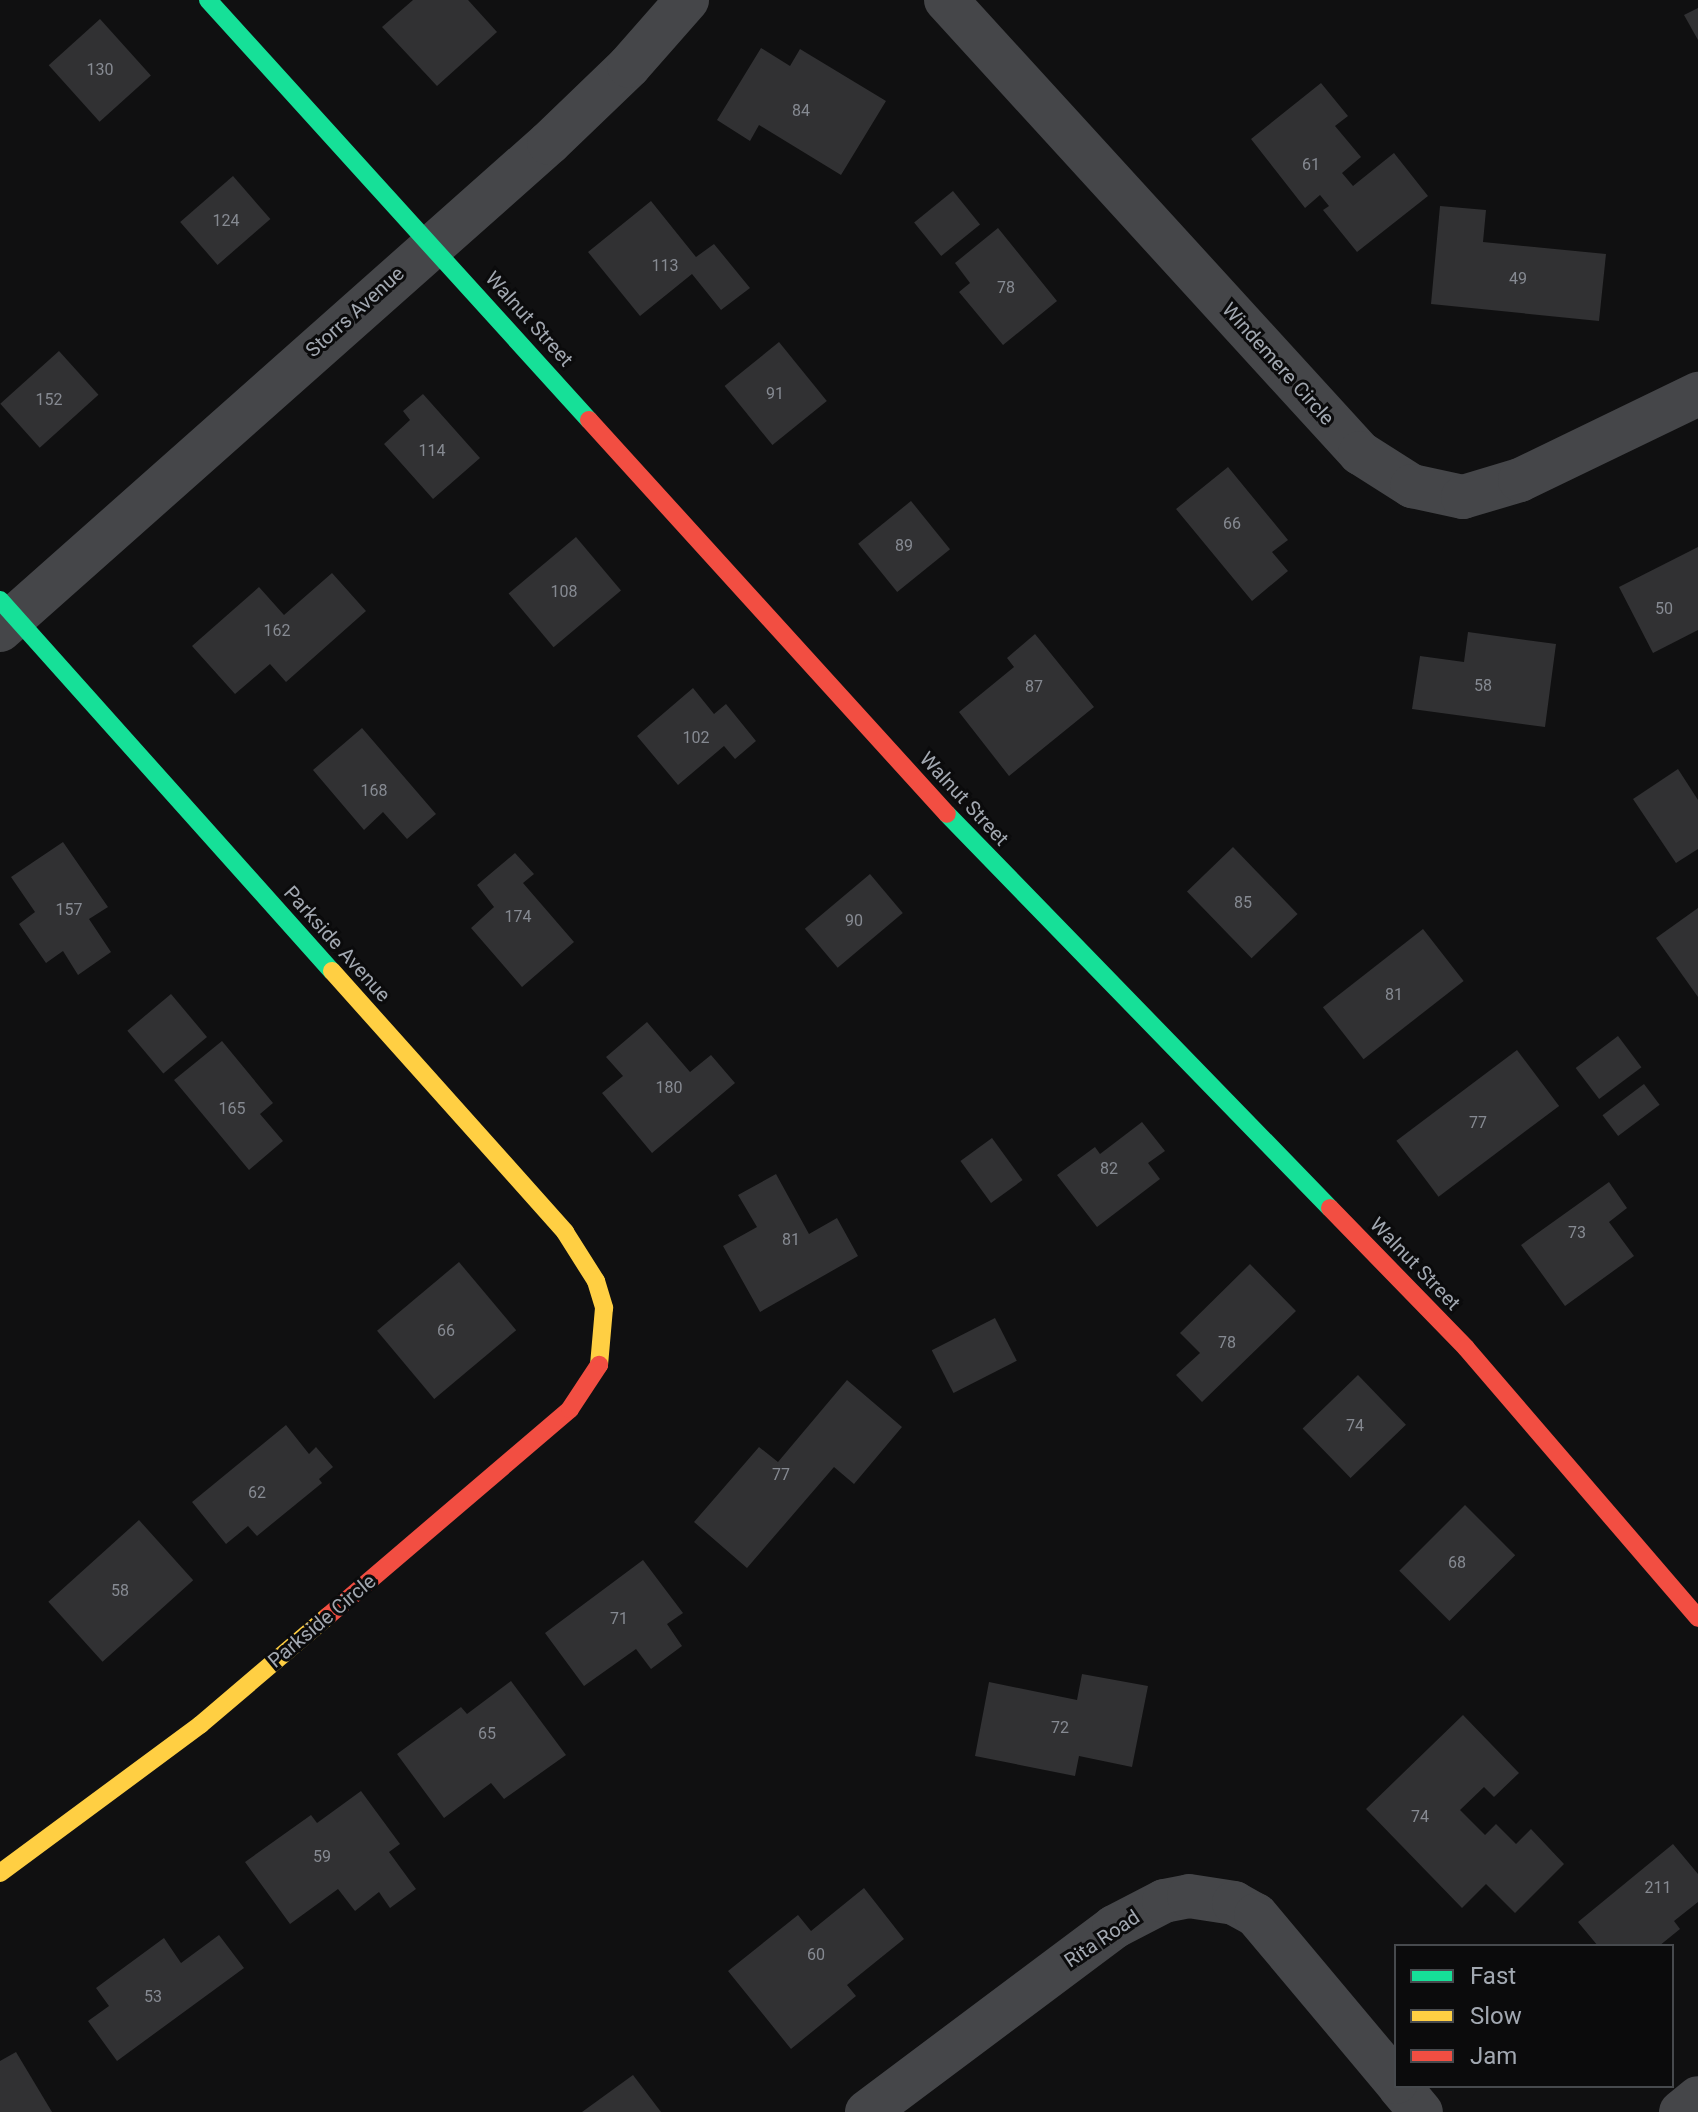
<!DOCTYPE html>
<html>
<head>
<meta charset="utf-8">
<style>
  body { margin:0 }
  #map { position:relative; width:1698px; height:2112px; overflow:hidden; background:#101011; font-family:Roboto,sans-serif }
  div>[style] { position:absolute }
  .building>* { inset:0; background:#313133; transform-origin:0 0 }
  .street>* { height:44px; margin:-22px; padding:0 22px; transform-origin:22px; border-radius:22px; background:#454649 }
  .fast>* { height:18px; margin:-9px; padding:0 9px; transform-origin:9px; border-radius:9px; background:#16e098 }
  .slow>* { height:18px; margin:-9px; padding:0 9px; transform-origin:9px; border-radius:9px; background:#ffcf43 }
  .jam>* { height:18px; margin:-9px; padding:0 9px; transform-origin:9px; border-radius:9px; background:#f24e42 }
  span { translate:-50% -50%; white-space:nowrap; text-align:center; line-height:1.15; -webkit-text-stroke:6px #0b0b0c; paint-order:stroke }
  .number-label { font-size:16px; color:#868a92 }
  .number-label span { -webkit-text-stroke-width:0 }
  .street-label { font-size:20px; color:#a2a8b1 }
  .legend { position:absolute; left:1394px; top:1944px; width:280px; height:144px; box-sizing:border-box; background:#0b0b0c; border:2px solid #474a4e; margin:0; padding:10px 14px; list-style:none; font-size:24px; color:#a2a8b1 }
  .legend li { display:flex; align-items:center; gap:16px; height:40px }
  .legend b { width:40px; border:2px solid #474a4e }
</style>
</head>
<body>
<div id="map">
  <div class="building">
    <div style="clip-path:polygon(413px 0,468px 0,497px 32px,437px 86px,382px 27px)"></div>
    <div style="clip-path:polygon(1698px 8px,1698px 40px,1684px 15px)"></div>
    <div style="left:100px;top:19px;width:76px;height:69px;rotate:48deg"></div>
    <div style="clip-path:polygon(761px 48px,790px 66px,800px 49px,886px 101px,841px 175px,759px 125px,750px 141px,717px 120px)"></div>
    <div style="clip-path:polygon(1321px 83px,1348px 116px,1335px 126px,1361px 157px,1342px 173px,1353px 186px,1394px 153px,1428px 196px,1357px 252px,1323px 210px,1329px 206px,1320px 195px,1305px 208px,1251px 139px)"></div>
    <div style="left:233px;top:176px;width:57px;height:70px;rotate:49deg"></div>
    <div style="left:953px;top:191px;width:43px;height:50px;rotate:51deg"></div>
    <div style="clip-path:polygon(651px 201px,696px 257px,714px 244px,750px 288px,721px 310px,692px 274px,640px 316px,588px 252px)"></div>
    <div style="clip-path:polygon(1440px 206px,1486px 210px,1483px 242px,1606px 254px,1599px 321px,1431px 304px)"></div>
    <div style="clip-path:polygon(998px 228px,1057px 301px,1003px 345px,959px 292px,970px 283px,955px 263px)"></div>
    <div style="left:779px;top:342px;width:76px;height:70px;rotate:51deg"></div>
    <div style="left:59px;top:351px;width:59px;height:79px;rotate:48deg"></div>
    <div style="clip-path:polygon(423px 394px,480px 458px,433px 499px,384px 444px,410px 420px,403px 411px)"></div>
    <div style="clip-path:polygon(1228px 467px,1288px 540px,1272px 552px,1288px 571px,1252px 601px,1176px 509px)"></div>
    <div style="left:911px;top:501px;width:62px;height:68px;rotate:51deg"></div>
    <div style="left:576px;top:537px;width:70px;height:88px;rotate:50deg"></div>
    <div style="clip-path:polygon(1698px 547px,1698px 630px,1653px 653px,1619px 587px)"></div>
    <div style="clip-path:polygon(332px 573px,366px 611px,286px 682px,270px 664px,235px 694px,192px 646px,259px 587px,284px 615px)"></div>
    <div style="clip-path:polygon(1468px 632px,1556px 644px,1545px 727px,1412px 709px,1420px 656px,1464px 662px)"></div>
    <div style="clip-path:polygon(1035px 634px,1094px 707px,1009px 776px,959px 712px,1014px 667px,1007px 658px)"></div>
    <div style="clip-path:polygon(693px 688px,714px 714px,726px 704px,756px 741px,735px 759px,724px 746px,678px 785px,637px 736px)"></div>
    <div style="clip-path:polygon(362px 728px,436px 814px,407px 839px,383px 812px,364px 830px,313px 770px)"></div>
    <div style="clip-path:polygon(1678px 769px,1698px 800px,1698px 849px,1676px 863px,1633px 799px)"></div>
    <div style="clip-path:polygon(63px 842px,108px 907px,89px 919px,111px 952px,78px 975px,63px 951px,46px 963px,19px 924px,35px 912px,11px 877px)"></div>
    <div style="left:1233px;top:847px;width:93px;height:64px;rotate:46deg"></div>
    <div style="clip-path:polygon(515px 853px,534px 874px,523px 883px,574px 942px,522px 987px,471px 928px,494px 907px,477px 885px)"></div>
    <div style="left:870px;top:874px;width:51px;height:85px;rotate:50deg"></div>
    <div style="clip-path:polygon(1698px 908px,1698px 997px,1656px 938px)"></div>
    <div style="left:1423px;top:929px;width:66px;height:127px;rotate:52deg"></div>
    <div style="left:171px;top:994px;width:56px;height:57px;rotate:50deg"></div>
    <div style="clip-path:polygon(647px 1022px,690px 1072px,711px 1055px,735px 1083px,652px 1153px,602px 1093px,623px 1076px,606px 1057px)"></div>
    <div style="left:1618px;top:1036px;width:39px;height:53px;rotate:53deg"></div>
    <div style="clip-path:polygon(222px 1041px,273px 1103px,260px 1114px,283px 1141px,249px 1170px,174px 1080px)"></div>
    <div style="left:1517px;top:1050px;width:70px;height:151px;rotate:53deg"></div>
    <div style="left:1644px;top:1084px;width:26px;height:52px;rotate:53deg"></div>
    <div style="clip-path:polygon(1142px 1122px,1165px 1151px,1148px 1163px,1160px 1179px,1097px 1227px,1057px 1175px,1095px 1147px,1100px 1154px)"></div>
    <div style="left:992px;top:1138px;width:52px;height:39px;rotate:54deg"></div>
    <div style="clip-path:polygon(776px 1174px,809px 1234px,837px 1218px,858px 1256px,760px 1312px,723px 1246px,757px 1227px,738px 1195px)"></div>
    <div style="clip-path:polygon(1609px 1182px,1627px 1208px,1609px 1222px,1634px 1256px,1565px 1306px,1521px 1245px)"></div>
    <div style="left:459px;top:1262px;width:89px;height:107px;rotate:50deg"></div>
    <div style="clip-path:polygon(1250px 1264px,1296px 1311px,1202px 1402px,1176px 1375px,1200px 1353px,1180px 1333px)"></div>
    <div style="left:995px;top:1318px;width:48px;height:71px;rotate:63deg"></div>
    <div style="left:1358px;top:1375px;width:69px;height:77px;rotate:46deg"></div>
    <div style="clip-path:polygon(847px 1380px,902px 1427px,854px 1484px,834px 1467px,747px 1568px,694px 1522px,759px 1447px,778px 1462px)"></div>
    <div style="clip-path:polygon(286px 1425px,309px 1454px,316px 1447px,333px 1467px,319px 1479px,322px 1483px,257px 1536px,248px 1526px,226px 1544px,192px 1502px)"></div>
    <div style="left:1465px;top:1505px;width:71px;height:93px;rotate:45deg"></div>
    <div style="left:139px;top:1520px;width:81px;height:122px;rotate:48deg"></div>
    <div style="clip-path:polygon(643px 1560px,683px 1613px,667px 1624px,682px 1646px,651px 1669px,636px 1649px,584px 1686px,545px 1633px)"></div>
    <div style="clip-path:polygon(1082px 1674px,1148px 1686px,1132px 1767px,1079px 1756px,1075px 1776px,975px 1756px,989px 1682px,1077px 1700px)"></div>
    <div style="clip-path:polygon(511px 1681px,566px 1755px,504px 1799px,491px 1783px,444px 1818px,397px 1754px,461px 1707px,467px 1714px)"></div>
    <div style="clip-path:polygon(1463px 1715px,1519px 1773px,1494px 1797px,1484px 1787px,1460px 1810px,1485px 1835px,1496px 1824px,1516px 1844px,1531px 1829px,1564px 1864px,1515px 1913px,1486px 1884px,1462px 1908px,1366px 1809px)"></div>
    <div style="clip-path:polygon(361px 1791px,400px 1844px,389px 1852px,416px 1889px,390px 1908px,379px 1892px,355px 1911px,338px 1889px,290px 1924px,245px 1862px,311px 1815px,317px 1823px)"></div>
    <div style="clip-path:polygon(1673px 1844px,1698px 1874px,1698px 1902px,1674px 1921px,1680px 1929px,1659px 1946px,1598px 1946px,1578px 1922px)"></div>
    <div style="clip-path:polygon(864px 1888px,904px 1939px,847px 1985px,856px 1996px,791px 2049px,728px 1971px,798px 1915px,811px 1931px)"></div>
    <div style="clip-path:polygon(219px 1935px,244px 1968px,117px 2061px,88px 2021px,109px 2006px,96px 1988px,164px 1938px,181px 1963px)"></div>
    <div style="clip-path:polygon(16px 2052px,52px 2112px,0 2112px,0 2061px)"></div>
    <div style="clip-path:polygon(633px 2075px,661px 2112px,582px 2112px)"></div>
  </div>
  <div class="street">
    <div style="left:946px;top:0;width:614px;rotate:47.58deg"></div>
    <div style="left:1360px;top:453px;width:62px;rotate:32.4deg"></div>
    <div style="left:1412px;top:486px;width:52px;rotate:12.2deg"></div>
    <div style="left:1463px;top:497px;width:59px;rotate:-16.6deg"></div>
    <div style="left:1520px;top:480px;width:198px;rotate:-25.8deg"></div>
    <div style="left:0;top:630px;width:734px;rotate:-41.58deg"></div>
    <div style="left:549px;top:143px;width:111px;rotate:-43.9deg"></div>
    <div style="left:629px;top:66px;width:88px;rotate:-48.7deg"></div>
    <div style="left:1399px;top:2086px;width:34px;rotate:50deg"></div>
    <div style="left:867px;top:2112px;width:309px;rotate:-36.8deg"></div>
    <div style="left:1114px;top:1927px;width:56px;rotate:-27.5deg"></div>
    <div style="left:1164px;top:1901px;width:25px;rotate:-11deg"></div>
    <div style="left:1189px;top:1896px;width:46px;rotate:8.8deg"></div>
    <div style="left:1234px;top:1903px;width:25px;rotate:29deg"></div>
    <div style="left:1256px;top:1915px;width:218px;rotate:50deg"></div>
    <div style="left:1681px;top:2112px;width:22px;rotate:-39deg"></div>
  </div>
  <div class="fast">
    <div style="left:208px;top:0;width:567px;rotate:47.79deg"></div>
    <div style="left:0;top:600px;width:498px;rotate:48.2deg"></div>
    <div style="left:947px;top:814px;width:549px;rotate:45.81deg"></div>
  </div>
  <div class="slow">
    <div style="left:332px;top:971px;width:350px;rotate:48.2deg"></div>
    <div style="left:565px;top:1232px;width:58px;rotate:57.7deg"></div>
    <div style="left:596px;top:1281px;width:28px;rotate:73deg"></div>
    <div style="left:604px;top:1308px;width:57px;rotate:95deg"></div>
    <div style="left:0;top:1873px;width:249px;rotate:-36.5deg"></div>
    <div style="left:200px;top:1725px;width:168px;rotate:-40.4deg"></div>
  </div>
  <div class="jam">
    <div style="left:589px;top:420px;width:532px;rotate:47.74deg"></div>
    <div style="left:1330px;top:1208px;width:195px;rotate:45.8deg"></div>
    <div style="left:1466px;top:1348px;width:356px;rotate:49.3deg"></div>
    <div style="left:328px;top:1616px;width:318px;rotate:-40.5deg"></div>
    <div style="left:570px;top:1409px;width:53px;rotate:-56.6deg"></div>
  </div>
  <div class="number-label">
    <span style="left:100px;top:70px">130</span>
    <span style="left:801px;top:111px">84</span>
    <span style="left:1311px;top:165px">61</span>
    <span style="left:226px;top:221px">124</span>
    <span style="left:665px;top:266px">113</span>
    <span style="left:1518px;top:279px">49</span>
    <span style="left:1006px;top:288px">78</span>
    <span style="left:775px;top:394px">91</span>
    <span style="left:49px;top:400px">152</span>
    <span style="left:432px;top:451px">114</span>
    <span style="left:1232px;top:524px">66</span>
    <span style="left:904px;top:546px">89</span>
    <span style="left:564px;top:592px">108</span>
    <span style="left:1664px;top:609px">50</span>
    <span style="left:277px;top:631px">162</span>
    <span style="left:1483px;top:686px">58</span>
    <span style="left:1034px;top:687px">87</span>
    <span style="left:696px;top:738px">102</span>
    <span style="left:374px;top:791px">168</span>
    <span style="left:1243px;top:903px">85</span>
    <span style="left:69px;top:910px">157</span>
    <span style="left:518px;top:917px">174</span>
    <span style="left:854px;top:921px">90</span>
    <span style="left:1394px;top:995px">81</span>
    <span style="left:669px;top:1088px">180</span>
    <span style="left:232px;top:1109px">165</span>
    <span style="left:1478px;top:1123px">77</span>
    <span style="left:1109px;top:1169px">82</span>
    <span style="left:1577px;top:1233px">73</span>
    <span style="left:791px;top:1240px">81</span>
    <span style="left:446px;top:1331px">66</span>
    <span style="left:1227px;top:1343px">78</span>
    <span style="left:1355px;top:1426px">74</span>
    <span style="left:781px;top:1475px">77</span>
    <span style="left:257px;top:1493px">62</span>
    <span style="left:1457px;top:1563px">68</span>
    <span style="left:120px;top:1591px">58</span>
    <span style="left:619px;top:1619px">71</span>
    <span style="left:1060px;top:1728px">72</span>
    <span style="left:487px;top:1734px">65</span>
    <span style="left:1420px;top:1817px">74</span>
    <span style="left:322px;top:1857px">59</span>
    <span style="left:1658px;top:1888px">211</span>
    <span style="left:816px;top:1955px">60</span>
    <span style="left:153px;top:1997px">53</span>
  </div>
  <div class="street-label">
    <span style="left:355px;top:312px;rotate:-42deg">Storrs Avenue</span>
    <span style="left:529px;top:319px;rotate:48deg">Walnut Street</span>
    <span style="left:1278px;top:364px;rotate:48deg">Windemere Circle</span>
    <span style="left:964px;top:799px;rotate:47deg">Walnut Street</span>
    <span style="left:337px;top:944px;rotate:48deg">Parkside Avenue</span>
    <span style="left:1415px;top:1264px;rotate:46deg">Walnut Street</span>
    <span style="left:322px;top:1621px;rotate:-40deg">Parkside Circle</span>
    <span style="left:1102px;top:1939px;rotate:-34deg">Rita Road</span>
  </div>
  <ul class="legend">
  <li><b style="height:10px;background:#16e098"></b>Fast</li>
  <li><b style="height:10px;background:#ffcf43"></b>Slow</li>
  <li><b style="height:10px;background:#f24e42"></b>Jam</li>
  </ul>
</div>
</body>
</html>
